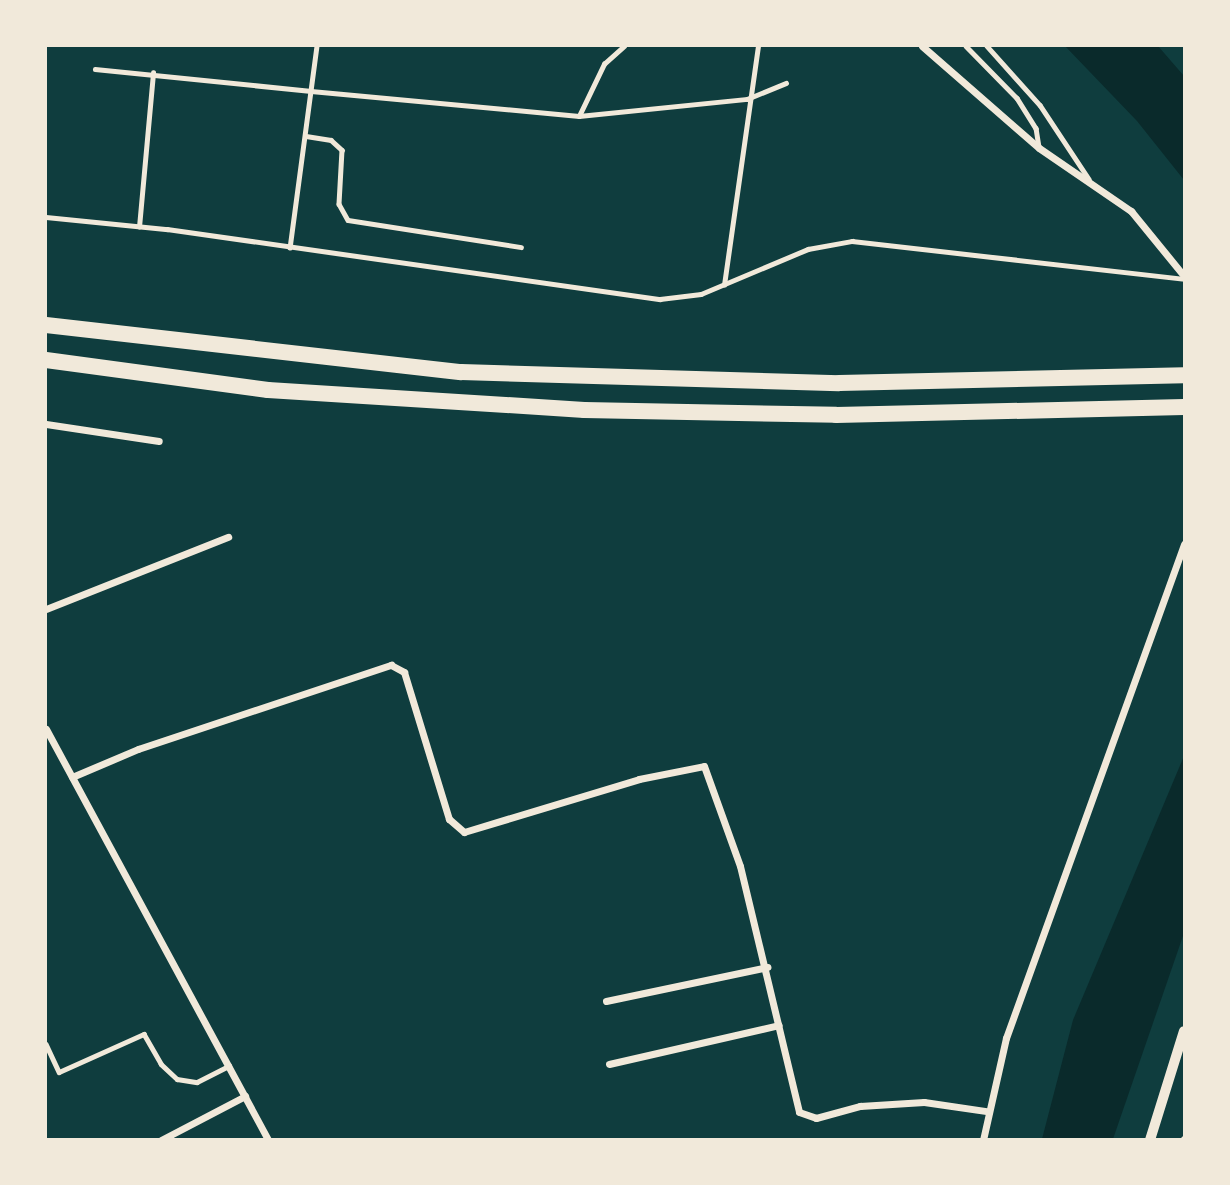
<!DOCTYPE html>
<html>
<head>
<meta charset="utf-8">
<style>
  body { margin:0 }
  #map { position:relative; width:1230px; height:1185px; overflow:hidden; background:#0f3d3e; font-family:Georgia,serif }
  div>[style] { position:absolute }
  .water>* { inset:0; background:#0a2a2b }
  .service>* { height:4.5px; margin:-2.25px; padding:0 2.25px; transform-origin:2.25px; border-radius:2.25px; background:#f1e9da }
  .minor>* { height:7px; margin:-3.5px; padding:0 3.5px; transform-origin:3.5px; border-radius:3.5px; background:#f1e9da }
  .tertiary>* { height:10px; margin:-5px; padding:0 5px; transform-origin:5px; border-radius:5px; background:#f1e9da }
  .motorway>* { height:16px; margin:-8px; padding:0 8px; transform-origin:8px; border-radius:8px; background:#f1e9da }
  span { translate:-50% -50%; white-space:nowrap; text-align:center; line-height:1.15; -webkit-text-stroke:7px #f1e9da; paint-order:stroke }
  .frame { position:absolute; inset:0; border:47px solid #f1e9da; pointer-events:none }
</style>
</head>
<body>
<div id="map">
  <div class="water">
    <div style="clip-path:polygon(1065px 46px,1158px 46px,1184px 76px,1184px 180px,1137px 121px)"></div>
    <div style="clip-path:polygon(1184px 756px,1184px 933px,1113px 1139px,1042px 1139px,1073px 1020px)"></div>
  </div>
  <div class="service">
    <div style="left:317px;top:46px;width:45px;rotate:97.6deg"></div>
    <div style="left:311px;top:91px;width:269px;rotate:5.3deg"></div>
    <div style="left:579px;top:116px;width:169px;rotate:-5.8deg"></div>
    <div style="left:747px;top:99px;width:42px;rotate:-22.3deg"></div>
    <div style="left:966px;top:46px;width:73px;rotate:45.6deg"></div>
    <div style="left:1017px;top:98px;width:36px;rotate:58deg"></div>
    <div style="left:1036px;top:128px;width:19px;rotate:81deg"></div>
    <div style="left:987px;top:46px;width:79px;rotate:48.1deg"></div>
    <div style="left:1040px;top:105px;width:89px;rotate:56.5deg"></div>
    <div style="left:95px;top:69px;width:217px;rotate:5.8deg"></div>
    <div style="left:311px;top:91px;width:158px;rotate:97.6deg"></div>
    <div style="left:579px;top:116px;width:58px;rotate:-64.3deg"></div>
    <div style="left:604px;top:64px;width:27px;rotate:-42deg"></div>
    <div style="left:306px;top:136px;width:25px;rotate:9deg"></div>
    <div style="left:331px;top:140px;width:15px;rotate:42deg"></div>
    <div style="left:342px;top:150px;width:54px;rotate:93.2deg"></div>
    <div style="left:339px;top:204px;width:18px;rotate:61deg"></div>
    <div style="left:348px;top:220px;width:175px;rotate:8.9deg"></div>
    <div style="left:46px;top:217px;width:122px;rotate:5.7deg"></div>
    <div style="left:167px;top:229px;width:498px;rotate:8.1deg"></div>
    <div style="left:660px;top:299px;width:41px;rotate:-7deg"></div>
    <div style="left:701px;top:294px;width:116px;rotate:-22.8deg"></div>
    <div style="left:808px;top:249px;width:45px;rotate:-10.3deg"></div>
    <div style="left:852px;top:241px;width:334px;rotate:6.5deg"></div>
    <div style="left:139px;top:227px;width:155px;rotate:-84.8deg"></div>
    <div style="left:724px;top:285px;width:241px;rotate:-81.9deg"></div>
    <div style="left:46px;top:1044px;width:31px;rotate:65deg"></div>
    <div style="left:59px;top:1072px;width:93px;rotate:-24.1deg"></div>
    <div style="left:144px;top:1034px;width:34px;rotate:60deg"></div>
    <div style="left:161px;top:1064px;width:22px;rotate:43deg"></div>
    <div style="left:177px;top:1079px;width:20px;rotate:9deg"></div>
    <div style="left:197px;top:1082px;width:36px;rotate:-27deg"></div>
  </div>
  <div class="minor">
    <div style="left:922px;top:46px;width:155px;rotate:41.1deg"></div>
    <div style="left:1039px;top:148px;width:112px;rotate:34.4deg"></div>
    <div style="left:1131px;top:211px;width:84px;rotate:50.8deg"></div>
    <div style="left:46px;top:424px;width:114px;rotate:8.6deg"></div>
    <div style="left:46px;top:609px;width:196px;rotate:-21.6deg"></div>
    <div style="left:46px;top:729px;width:467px;rotate:61.6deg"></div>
    <div style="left:72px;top:777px;width:72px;rotate:-23deg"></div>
    <div style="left:138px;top:749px;width:267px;rotate:-18.4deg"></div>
    <div style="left:391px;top:665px;width:15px;rotate:28deg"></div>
    <div style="left:404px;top:672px;width:154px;rotate:73deg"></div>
    <div style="left:449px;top:819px;width:20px;rotate:41deg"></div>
    <div style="left:464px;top:832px;width:183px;rotate:-16.8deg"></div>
    <div style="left:639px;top:779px;width:66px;rotate:-11.3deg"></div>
    <div style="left:704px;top:766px;width:106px;rotate:70.2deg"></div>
    <div style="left:740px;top:866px;width:253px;rotate:76.5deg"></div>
    <div style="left:799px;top:1112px;width:18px;rotate:19deg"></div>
    <div style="left:816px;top:1118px;width:46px;rotate:-15.3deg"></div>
    <div style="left:860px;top:1106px;width:64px;rotate:-3.6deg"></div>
    <div style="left:924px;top:1102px;width:63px;rotate:8.3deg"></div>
    <div style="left:606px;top:1001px;width:165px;rotate:-11.9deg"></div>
    <div style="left:609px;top:1064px;width:174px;rotate:-12.9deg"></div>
    <div style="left:161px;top:1140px;width:95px;rotate:-27.6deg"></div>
    <div style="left:983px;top:1140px;width:105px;rotate:-77.3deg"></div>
    <div style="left:1006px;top:1038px;width:525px;rotate:-70.18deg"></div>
    <div style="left:1184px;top:1140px;width:1px;rotate:-90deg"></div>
  </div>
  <div class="tertiary">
    <div style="left:1150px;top:1140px;width:114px;rotate:-72.7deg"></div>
  </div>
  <div class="motorway">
    <div style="left:46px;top:325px;width:418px;rotate:6.5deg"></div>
    <div style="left:461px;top:372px;width:378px;rotate:1.7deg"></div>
    <div style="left:839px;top:383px;width:345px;rotate:-1.3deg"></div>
    <div style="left:46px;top:360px;width:224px;rotate:7.7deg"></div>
    <div style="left:268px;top:390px;width:317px;rotate:3.6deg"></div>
    <div style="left:584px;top:410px;width:252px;rotate:1.1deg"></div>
    <div style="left:836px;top:415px;width:348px;rotate:-1.3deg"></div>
  </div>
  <div class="frame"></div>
</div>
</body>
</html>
